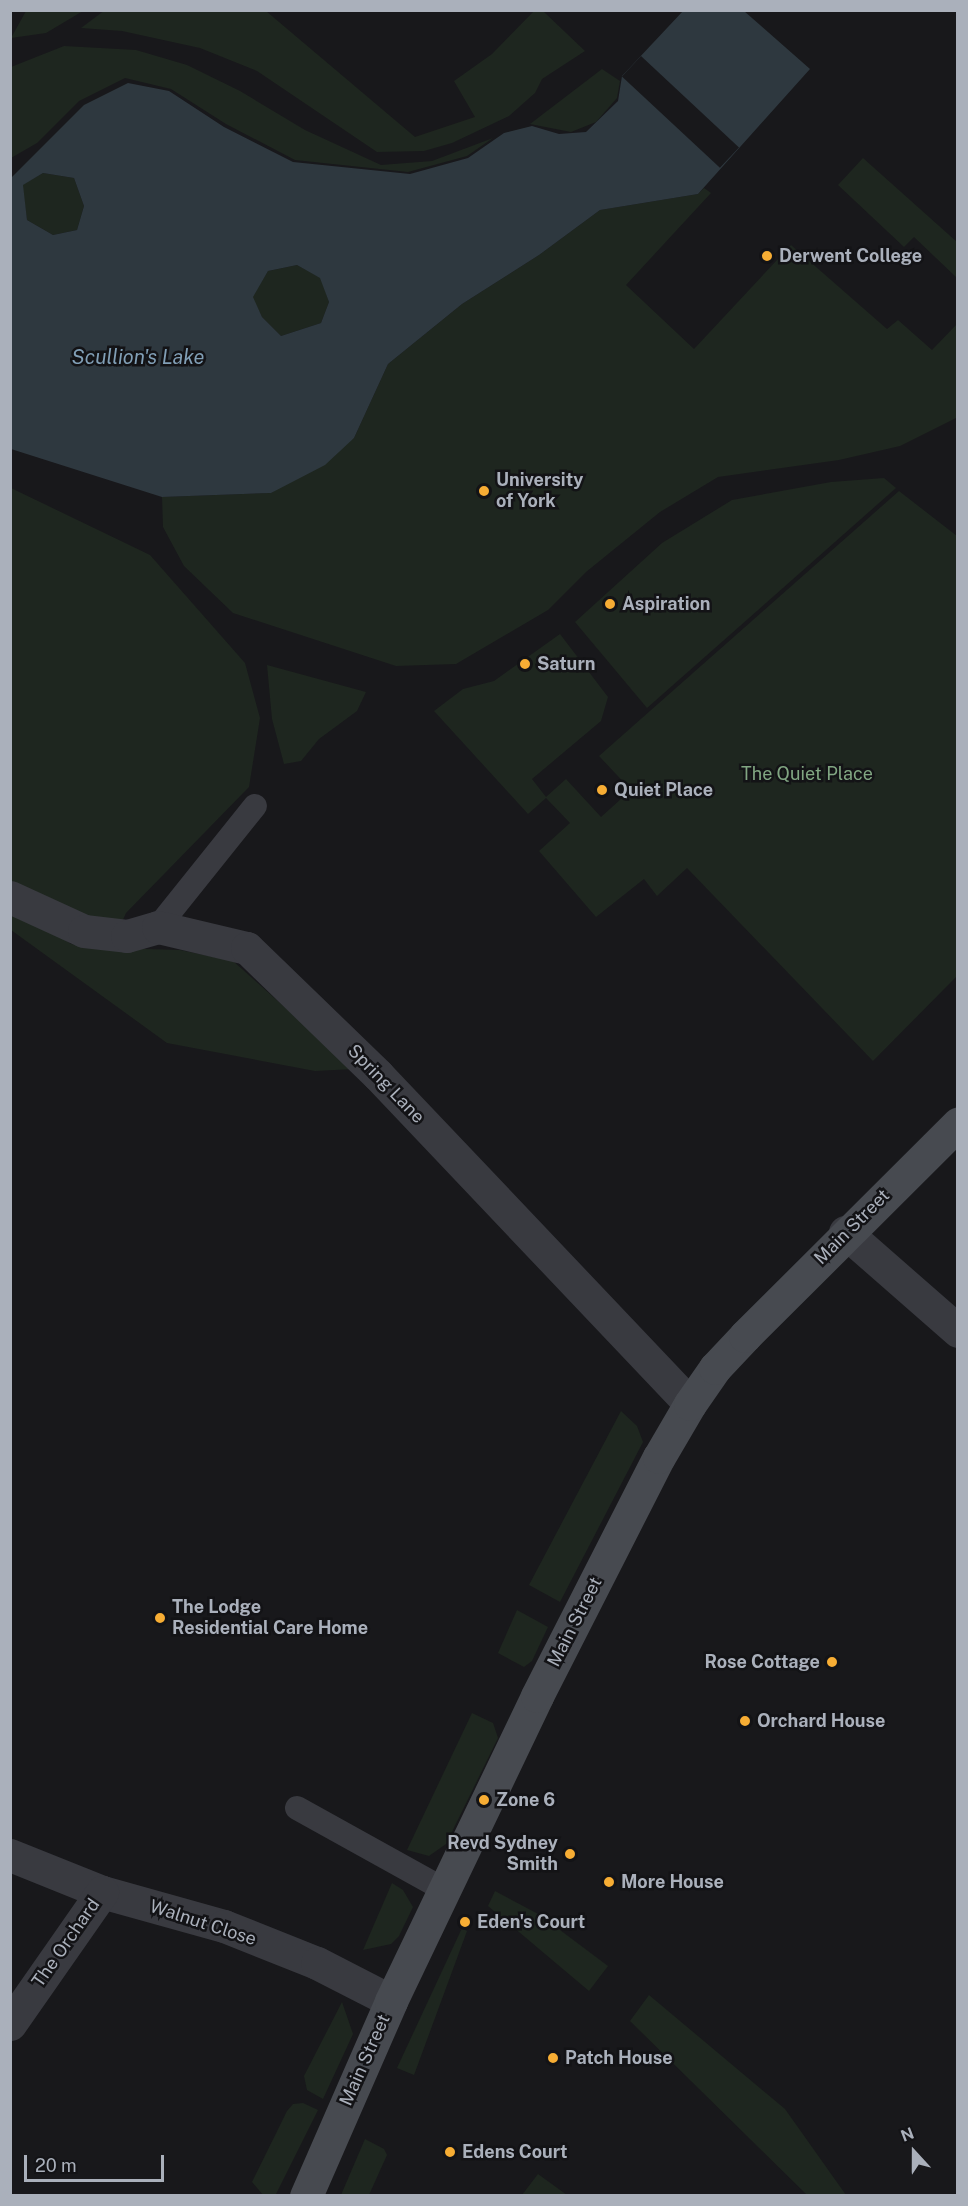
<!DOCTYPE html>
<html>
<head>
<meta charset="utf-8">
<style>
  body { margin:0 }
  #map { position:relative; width:968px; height:2206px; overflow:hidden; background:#18181b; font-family:"Public Sans",sans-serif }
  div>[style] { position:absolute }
  .green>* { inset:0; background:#1e261f }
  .water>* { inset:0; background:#2e383f }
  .pier>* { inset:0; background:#18181b; transform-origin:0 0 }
  .lane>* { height:24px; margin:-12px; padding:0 12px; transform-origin:12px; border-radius:12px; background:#393a40 }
  .street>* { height:33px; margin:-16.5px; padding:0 16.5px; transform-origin:16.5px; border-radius:16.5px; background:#393a40 }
  .secondary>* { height:33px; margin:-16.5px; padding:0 16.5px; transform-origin:16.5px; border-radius:16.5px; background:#474a50 }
  .dots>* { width:16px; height:16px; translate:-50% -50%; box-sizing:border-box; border:3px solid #131316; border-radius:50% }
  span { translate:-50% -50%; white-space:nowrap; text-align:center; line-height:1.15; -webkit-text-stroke:5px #131316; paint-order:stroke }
  .poi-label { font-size:18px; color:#aab0bb; font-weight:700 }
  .left { translate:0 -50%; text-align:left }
  .right { translate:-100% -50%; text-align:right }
  .park-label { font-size:18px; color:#81a682 }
  .street-label { font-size:18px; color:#aab0bb }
  .water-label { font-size:20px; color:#819fb6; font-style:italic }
  .frame { position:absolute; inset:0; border:12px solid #aab0bb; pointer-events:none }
  .north { position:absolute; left:884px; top:2122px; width:60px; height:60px; -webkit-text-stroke:4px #131316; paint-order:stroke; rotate:339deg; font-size:16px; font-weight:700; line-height:24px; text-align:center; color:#aab0bb }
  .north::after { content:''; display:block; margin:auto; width:21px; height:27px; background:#aab0bb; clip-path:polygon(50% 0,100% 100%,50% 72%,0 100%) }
  .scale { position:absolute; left:24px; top:2155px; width:140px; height:27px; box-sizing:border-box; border:3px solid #aab0bb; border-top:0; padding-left:8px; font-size:18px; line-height:21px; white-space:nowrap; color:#aab0bb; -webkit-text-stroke:4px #131316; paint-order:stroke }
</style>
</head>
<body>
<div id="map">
  <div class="green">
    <div style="clip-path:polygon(105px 10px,266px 11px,415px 137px,475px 117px,454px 81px,492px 54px,534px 11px,543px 11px,585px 51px,542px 79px,535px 93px,509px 116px,452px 143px,424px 151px,377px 152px,257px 71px,200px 48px,122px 31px,81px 28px)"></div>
    <div style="clip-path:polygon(26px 11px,26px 10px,83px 11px,46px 33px,11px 38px)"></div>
    <div style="clip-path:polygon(64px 46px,136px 50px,187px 65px,240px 91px,305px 130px,381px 165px,432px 161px,493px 138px,467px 156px,408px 172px,295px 160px,226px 124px,171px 89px,125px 78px,79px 101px,37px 143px,11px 158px,11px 67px)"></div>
    <div style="clip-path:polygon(602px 69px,620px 81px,617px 98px,596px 122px,571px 132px,530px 124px)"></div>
    <div style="clip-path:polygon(863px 158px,957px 242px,957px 278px,914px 237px,904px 247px,838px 185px)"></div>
    <div style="clip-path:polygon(43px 173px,74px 178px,84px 206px,77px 230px,53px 235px,27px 220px,22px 185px)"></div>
    <div style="clip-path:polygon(704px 188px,711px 193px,626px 285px,694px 349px,791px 245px,887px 329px,898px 320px,932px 350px,957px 324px,958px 417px,900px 446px,839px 460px,718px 477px,660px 512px,586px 572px,548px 610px,456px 664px,396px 666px,233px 613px,184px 566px,163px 527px,162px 497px,271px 493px,354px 438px,388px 364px,462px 304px,539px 255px,600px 210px,698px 194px)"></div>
    <div style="clip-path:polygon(297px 265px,321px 278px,329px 302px,321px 323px,281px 336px,262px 317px,252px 297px,268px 271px)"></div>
    <div style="clip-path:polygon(884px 478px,896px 488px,647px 708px,575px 622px,662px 543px,732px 500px,831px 482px)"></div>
    <div style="clip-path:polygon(11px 488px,150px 555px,245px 663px,260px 718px,249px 787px,126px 913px,110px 948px,180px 950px,233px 961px,354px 1069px,315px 1071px,167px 1043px,11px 930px,11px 905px,71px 944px,108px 948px,11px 897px)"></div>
    <div style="clip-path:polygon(899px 491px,957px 536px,958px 975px,873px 1061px,687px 868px,657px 896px,644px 879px,596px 917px,539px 851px,570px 823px,546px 798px,528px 814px,434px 711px,463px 689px,494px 681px,560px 634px,608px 697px,601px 721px,532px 779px,546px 797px,566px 779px,601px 817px,631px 790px,599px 756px)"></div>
    <div style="clip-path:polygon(267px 665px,366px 692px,357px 711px,319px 739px,301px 761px,284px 764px,272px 719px)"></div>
    <div style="clip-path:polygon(621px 1411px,637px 1426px,643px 1442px,560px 1602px,529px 1585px)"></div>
    <div style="clip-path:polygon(517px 1610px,548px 1627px,532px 1661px,524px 1667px,498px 1653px)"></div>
    <div style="clip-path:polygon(472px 1713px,493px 1723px,498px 1738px,446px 1844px,429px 1856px,407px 1850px)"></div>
    <div style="clip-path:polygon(392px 1883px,403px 1890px,413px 1907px,399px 1936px,391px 1944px,363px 1950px)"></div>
    <div style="clip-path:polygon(495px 1891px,540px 1915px,608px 1966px,589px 1991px,488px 1906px)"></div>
    <div style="clip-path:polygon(462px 1928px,467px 1931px,414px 2075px,397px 2068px)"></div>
    <div style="clip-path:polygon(649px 1995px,785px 2109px,846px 2195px,807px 2195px,630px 2021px)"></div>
    <div style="clip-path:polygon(342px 2002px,353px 2034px,323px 2099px,307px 2090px,304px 2076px)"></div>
    <div style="clip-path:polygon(303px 2103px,318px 2110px,276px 2194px,263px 2195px,252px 2182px,287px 2111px,293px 2104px)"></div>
    <div style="clip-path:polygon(365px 2139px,384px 2149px,387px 2155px,369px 2195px,341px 2195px)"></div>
    <div style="clip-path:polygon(538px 2174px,567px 2195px,522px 2195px)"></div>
  </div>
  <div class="water">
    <div style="clip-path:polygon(evenodd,683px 11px,744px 11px,810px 69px,698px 194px,600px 210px,539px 255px,462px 304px,388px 364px,354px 438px,325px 465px,271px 493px,162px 497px,11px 449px,11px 178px,84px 105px,128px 83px,169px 91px,224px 127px,293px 162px,410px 174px,468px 158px,504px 133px,532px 126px,559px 134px,586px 132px,618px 101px,622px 76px,683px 11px,43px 173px,74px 178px,84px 206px,77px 230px,53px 235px,27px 220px,23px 185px,43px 173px,683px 11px,297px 265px,320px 278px,329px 302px,321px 323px,281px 336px,262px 317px,253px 297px,268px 271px,297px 265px)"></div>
  </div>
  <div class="pier">
    <div style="left:641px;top:56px;width:134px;height:28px;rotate:43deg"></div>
  </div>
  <div class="lane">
    <div style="left:158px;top:927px;width:155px;rotate:-51.3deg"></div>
    <div style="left:297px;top:1808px;width:169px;rotate:29deg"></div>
  </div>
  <div class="street">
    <div style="left:10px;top:897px;width:81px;rotate:24.7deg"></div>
    <div style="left:84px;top:931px;width:43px;rotate:6.6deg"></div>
    <div style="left:127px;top:936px;width:32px;rotate:-16deg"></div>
    <div style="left:158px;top:927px;width:91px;rotate:13.3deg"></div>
    <div style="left:247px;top:948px;width:182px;rotate:44.1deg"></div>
    <div style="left:378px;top:1075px;width:453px;rotate:46.5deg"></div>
    <div style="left:845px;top:1232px;width:150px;rotate:41.2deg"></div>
    <div style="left:10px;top:1855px;width:99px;rotate:21.9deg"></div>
    <div style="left:102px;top:1892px;width:127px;rotate:15.6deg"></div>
    <div style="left:224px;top:1926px;width:100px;rotate:21.7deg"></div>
    <div style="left:317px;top:1963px;width:83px;rotate:27.2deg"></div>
    <div style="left:10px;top:2024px;width:161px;rotate:-55.1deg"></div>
  </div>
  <div class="secondary">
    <div style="left:306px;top:2196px;width:213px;rotate:-66.4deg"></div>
    <div style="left:391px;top:2001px;width:338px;rotate:-64.4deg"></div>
    <div style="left:537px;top:1696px;width:268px;rotate:-63deg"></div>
    <div style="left:659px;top:1457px;width:61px;rotate:-59.7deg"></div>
    <div style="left:690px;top:1404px;width:44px;rotate:-55.2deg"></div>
    <div style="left:715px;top:1368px;width:44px;rotate:-46.8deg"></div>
    <div style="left:745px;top:1336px;width:301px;rotate:-44.9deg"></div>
  </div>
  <div class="dots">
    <div style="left:767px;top:256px;background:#f7ad34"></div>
    <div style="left:484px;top:491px;background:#f7ad34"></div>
    <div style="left:610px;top:604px;background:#f7ad34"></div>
    <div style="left:525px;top:664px;background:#f7ad34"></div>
    <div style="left:602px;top:790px;background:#f7ad34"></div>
    <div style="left:160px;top:1618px;background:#f7ad34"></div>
    <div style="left:832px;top:1662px;background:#f7ad34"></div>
    <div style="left:745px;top:1721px;background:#f7ad34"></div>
    <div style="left:484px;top:1800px;background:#f7ad34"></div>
    <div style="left:570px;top:1854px;background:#f7ad34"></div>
    <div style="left:609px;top:1882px;background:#f7ad34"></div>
    <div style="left:465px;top:1922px;background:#f7ad34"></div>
    <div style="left:553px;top:2058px;background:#f7ad34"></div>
    <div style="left:450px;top:2152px;background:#f7ad34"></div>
  </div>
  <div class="poi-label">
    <span class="left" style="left:779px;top:256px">Derwent College</span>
    <span class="left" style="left:496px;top:491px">University<br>of York</span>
    <span class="left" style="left:622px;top:604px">Aspiration</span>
    <span class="left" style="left:537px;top:664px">Saturn</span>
    <span class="left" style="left:614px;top:790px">Quiet Place</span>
    <span class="left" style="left:172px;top:1618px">The Lodge<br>Residential Care Home</span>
    <span class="right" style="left:820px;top:1662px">Rose Cottage</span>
    <span class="left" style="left:757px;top:1721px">Orchard House</span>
    <span class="left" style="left:496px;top:1800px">Zone 6</span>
    <span class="right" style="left:558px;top:1854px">Revd Sydney<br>Smith</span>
    <span class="left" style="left:621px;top:1882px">More House</span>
    <span class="left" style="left:477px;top:1922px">Eden's Court</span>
    <span class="left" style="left:565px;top:2058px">Patch House</span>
    <span class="left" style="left:462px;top:2152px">Edens Court</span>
  </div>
  <div class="park-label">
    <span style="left:807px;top:774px">The Quiet Place</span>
  </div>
  <div class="street-label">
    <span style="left:386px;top:1084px;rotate:46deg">Spring Lane</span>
    <span style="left:852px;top:1227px;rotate:-45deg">Main Street</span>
    <span style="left:575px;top:1622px;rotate:-63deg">Main Street</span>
    <span style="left:203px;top:1923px;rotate:18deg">Walnut Close</span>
    <span style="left:66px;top:1943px;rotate:-55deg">The Orchard</span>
    <span style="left:365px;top:2060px;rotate:-66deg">Main Street</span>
  </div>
  <div class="water-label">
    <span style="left:138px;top:357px">Scullion's Lake</span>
  </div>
  <div class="frame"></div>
  <div class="north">N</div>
  <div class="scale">20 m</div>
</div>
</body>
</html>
